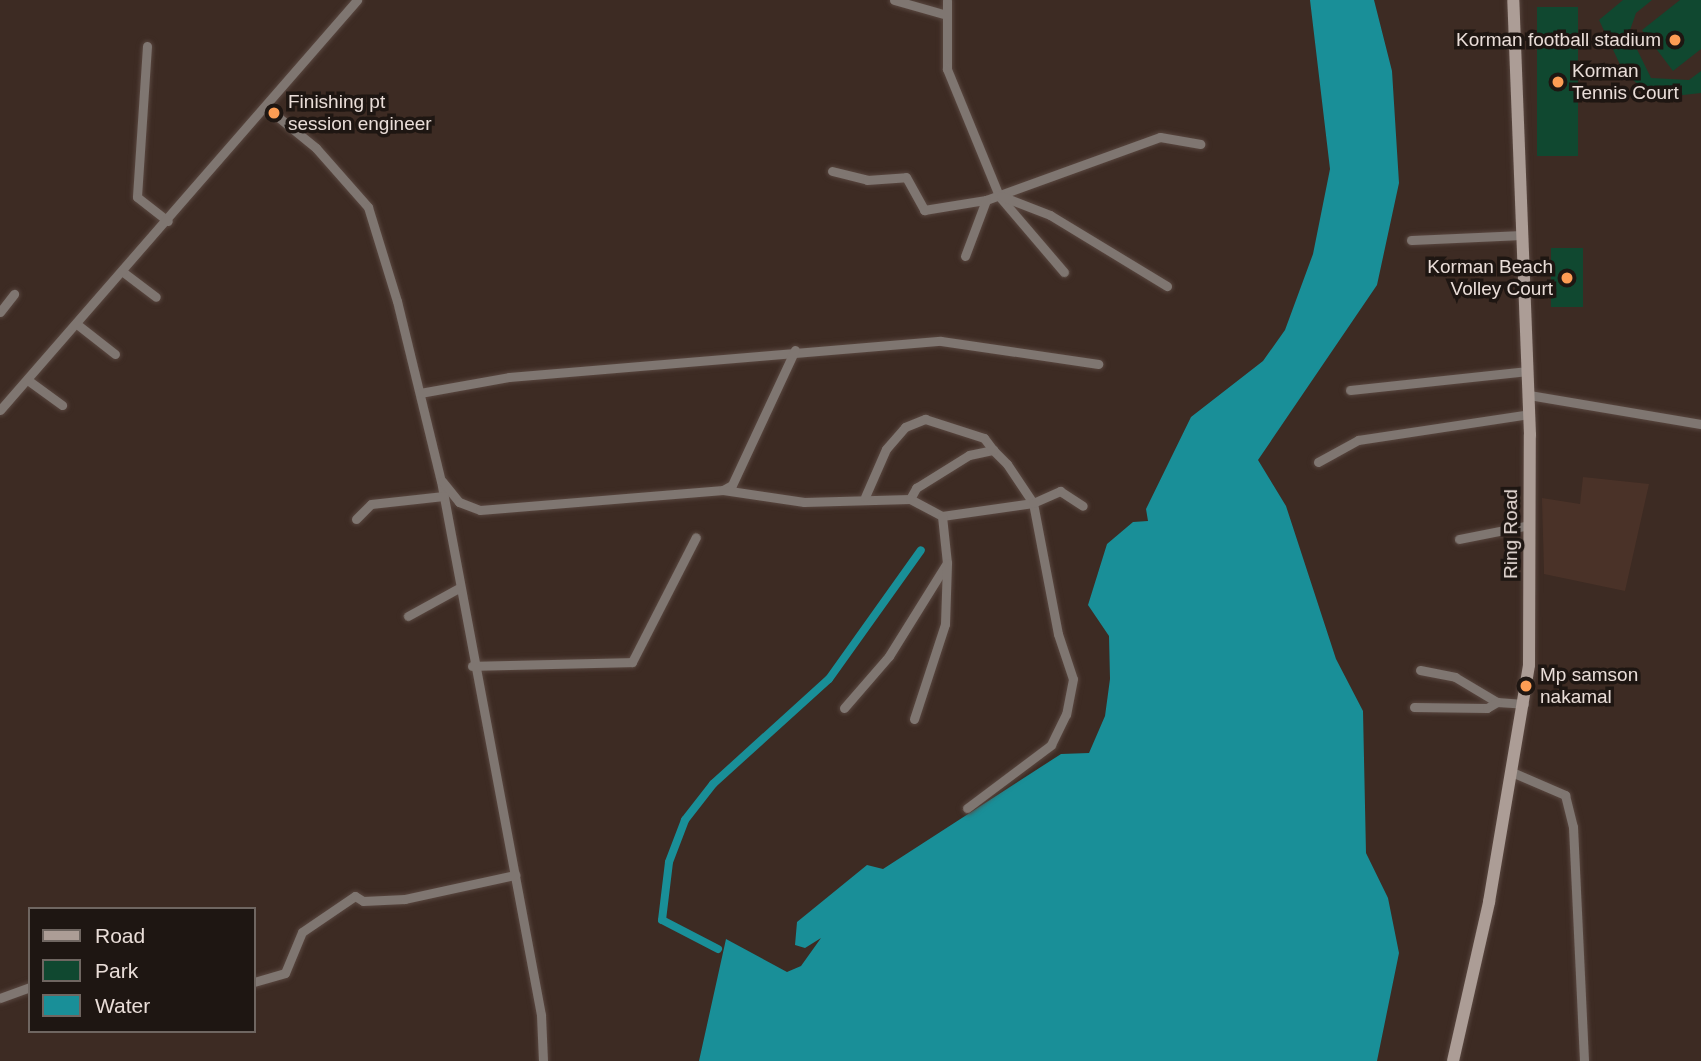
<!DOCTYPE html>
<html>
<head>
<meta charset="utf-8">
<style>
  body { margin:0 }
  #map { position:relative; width:1701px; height:1061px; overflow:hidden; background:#3d2b23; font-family:Helvetica,sans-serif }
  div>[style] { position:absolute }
  .built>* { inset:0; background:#4a3228 }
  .green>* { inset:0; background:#104830; transform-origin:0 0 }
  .water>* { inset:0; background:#198f98 }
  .canal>* { height:8px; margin:-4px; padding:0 4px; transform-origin:4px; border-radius:4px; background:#198f98 }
  .roads { filter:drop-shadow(0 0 2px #594740) drop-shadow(0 0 2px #594740) }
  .street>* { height:9px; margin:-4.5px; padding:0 4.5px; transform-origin:4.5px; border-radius:4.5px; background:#7f7671 }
  .secondary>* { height:12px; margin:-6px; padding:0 6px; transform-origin:6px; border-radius:6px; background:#ac9d96 }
  .dots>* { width:19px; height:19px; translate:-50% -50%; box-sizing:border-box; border:4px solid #1e1612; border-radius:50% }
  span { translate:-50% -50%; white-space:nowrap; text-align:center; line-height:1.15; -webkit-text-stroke:7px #1e1612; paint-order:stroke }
  .poi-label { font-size:19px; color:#e9ddd8 }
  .right { translate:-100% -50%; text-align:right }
  .left { translate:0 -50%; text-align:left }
  .street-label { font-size:19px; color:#e9ddd8 }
  .legend { position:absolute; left:28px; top:907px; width:228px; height:126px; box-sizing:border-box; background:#1e1612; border:2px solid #6f6661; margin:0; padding:9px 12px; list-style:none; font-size:21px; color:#e9ddd8 }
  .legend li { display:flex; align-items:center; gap:14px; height:35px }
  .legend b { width:35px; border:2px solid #6f6661 }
</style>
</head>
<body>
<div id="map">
  <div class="built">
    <div style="clip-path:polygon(1583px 477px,1649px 484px,1625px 591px,1544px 574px,1542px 498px,1580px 504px)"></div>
  </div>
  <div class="green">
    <div style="clip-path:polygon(1623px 0,1652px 0,1636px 13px,1629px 33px,1651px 78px,1689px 80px,1701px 71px,1701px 93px,1656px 98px,1624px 73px,1599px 20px)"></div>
    <div style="clip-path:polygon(1680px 0,1701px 0,1701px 49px,1673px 71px,1642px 30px)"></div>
    <div style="left:1578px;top:7px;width:149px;height:41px;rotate:90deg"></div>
    <div style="left:1551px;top:248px;width:32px;height:59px"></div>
  </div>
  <div class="water">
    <div style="clip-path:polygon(1310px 0,1374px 0,1392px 71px,1399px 183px,1377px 285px,1258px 460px,1286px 506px,1336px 659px,1363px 711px,1366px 853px,1388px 898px,1399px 953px,1377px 1061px,699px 1061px,726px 939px,787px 972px,801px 966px,821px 938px,805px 948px,795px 945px,797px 922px,867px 865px,883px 869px,1061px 754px,1089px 753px,1105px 716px,1110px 679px,1109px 636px,1088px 605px,1107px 544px,1133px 522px,1148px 521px,1146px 509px,1191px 417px,1263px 361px,1285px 330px,1313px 254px,1330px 169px)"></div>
  </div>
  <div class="canal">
    <div style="left:718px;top:949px;width:63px;rotate:-152.6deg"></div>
    <div style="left:662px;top:920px;width:58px;rotate:-83.1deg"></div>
    <div style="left:669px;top:862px;width:45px;rotate:-69.1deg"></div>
    <div style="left:685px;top:820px;width:46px;rotate:-52.1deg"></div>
    <div style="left:713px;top:784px;width:156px;rotate:-42.2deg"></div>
    <div style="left:829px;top:679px;width:158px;rotate:-54.5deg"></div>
  </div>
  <div class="roads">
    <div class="street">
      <div style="left:894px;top:0;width:55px;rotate:15.8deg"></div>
      <div style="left:947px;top:0;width:69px;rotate:90deg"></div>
      <div style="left:947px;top:69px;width:137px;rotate:67.7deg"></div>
      <div style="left:999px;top:196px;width:100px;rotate:49.5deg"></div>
      <div style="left:147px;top:46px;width:151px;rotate:93.8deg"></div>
      <div style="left:137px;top:197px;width:39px;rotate:38deg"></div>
      <div style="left:267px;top:108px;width:63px;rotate:39.2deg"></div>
      <div style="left:316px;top:148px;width:79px;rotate:48.6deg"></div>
      <div style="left:368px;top:207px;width:98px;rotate:72.9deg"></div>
      <div style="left:397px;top:301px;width:185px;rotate:76.3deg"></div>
      <div style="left:441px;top:481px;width:543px;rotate:79.39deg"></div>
      <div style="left:541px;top:1015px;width:46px;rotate:87.5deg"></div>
      <div style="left:832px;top:171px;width:36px;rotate:14deg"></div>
      <div style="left:867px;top:180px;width:39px;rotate:-4deg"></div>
      <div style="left:906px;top:177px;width:38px;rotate:61deg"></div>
      <div style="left:924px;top:210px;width:63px;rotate:-9.2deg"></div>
      <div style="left:986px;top:200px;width:185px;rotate:-19.9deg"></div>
      <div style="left:1160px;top:137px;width:41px;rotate:9.9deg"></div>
      <div style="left:1001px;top:196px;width:53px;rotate:21.2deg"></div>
      <div style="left:1050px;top:215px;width:137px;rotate:31.3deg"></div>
      <div style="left:1411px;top:240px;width:112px;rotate:-2.6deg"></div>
      <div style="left:965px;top:256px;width:60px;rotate:-69.4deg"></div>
      <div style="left:123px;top:272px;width:41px;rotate:37.1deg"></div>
      <div style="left:0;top:312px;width:23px;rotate:-52deg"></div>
      <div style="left:78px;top:325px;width:47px;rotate:38.1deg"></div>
      <div style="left:29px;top:381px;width:41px;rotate:36deg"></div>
      <div style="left:1350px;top:390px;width:179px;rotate:-6.1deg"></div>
      <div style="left:420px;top:393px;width:90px;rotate:-10.2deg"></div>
      <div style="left:509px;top:377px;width:433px;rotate:-4.8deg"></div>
      <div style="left:941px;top:341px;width:159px;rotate:8.3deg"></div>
      <div style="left:1529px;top:395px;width:174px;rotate:9.6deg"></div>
      <div style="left:0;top:410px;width:544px;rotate:-48.95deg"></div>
      <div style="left:1318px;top:462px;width:46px;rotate:-28.8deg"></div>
      <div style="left:1358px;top:440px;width:173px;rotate:-8.6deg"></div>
      <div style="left:442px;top:481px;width:27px;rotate:51deg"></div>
      <div style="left:459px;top:502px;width:22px;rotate:21deg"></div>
      <div style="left:480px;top:510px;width:244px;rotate:-4.7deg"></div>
      <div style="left:723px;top:490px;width:10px;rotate:-29deg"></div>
      <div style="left:732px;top:485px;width:149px;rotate:-65deg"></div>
      <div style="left:723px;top:490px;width:82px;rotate:8.4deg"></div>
      <div style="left:804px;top:502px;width:106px;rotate:-1.6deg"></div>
      <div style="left:910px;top:499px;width:13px;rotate:-61deg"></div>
      <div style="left:916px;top:488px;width:62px;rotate:-31.9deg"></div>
      <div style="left:969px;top:455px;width:25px;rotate:-12deg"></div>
      <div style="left:993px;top:450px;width:20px;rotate:45deg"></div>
      <div style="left:1007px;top:464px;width:47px;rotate:56.3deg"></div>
      <div style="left:1033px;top:503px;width:133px;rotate:79.2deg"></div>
      <div style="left:1058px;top:634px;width:47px;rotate:71.6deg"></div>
      <div style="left:1073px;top:679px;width:36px;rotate:101deg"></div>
      <div style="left:1066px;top:714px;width:34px;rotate:116deg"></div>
      <div style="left:1051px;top:745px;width:105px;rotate:143.1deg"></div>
      <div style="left:865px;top:497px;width:52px;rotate:-66.4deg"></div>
      <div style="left:886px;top:449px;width:29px;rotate:-49deg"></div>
      <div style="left:905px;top:427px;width:22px;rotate:-22deg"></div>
      <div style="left:925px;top:419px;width:62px;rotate:17.9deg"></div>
      <div style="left:984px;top:438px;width:15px;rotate:53deg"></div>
      <div style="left:910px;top:499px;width:36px;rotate:28deg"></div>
      <div style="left:942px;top:516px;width:92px;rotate:-8.1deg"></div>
      <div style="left:1033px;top:503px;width:30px;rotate:-24deg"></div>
      <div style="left:1060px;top:491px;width:27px;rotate:33deg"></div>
      <div style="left:356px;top:519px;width:21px;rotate:-45deg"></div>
      <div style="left:371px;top:504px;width:73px;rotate:-6.3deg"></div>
      <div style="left:1459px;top:539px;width:72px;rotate:-11.2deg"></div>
      <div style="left:408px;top:616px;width:58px;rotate:-28.8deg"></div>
      <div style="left:472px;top:666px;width:160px;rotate:-1.4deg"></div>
      <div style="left:632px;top:662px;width:140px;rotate:-62.9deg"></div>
      <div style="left:1420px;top:670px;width:36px;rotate:11deg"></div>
      <div style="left:1455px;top:677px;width:49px;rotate:30.8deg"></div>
      <div style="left:1497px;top:702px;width:27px;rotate:4deg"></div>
      <div style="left:1414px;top:707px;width:73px;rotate:0.8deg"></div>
      <div style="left:1487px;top:708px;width:12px;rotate:-31deg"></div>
      <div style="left:844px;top:708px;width:69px;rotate:-49.1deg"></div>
      <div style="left:889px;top:656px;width:110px;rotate:-58.1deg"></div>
      <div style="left:947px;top:563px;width:47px;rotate:-96.1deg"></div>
      <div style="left:914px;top:719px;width:100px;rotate:-71.9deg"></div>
      <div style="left:945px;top:624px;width:61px;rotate:-88.1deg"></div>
      <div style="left:1514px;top:773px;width:56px;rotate:23.3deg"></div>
      <div style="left:1565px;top:795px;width:33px;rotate:76deg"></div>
      <div style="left:1573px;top:827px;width:234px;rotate:87.3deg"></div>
      <div style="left:254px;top:982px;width:32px;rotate:-16deg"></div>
      <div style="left:285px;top:973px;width:44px;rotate:-67.5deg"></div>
      <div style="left:302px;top:932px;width:64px;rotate:-34.2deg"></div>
      <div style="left:355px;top:896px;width:9px;rotate:32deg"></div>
      <div style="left:363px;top:901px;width:42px;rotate:-2.7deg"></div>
      <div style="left:405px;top:899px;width:113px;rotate:-12.3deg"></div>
      <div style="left:0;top:998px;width:32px;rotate:-20deg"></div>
    </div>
    <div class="secondary">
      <div style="left:1453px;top:1061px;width:163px;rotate:-77.2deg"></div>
      <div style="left:1489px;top:902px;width:240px;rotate:-80.4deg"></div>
      <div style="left:1529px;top:665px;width:230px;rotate:-89.8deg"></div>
      <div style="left:1530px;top:435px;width:435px;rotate:-92.2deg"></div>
    </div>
  </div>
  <div class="dots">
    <div style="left:1675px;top:40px;background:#fd9d54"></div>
    <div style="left:1558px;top:82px;background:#fd9d54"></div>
    <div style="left:274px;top:113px;background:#fd9d54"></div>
    <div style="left:1567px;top:278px;background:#fd9d54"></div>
    <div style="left:1526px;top:686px;background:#fd9d54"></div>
  </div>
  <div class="poi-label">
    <span class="right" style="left:1661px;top:40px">Korman football stadium</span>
    <span class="left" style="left:1572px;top:82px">Korman<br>Tennis Court</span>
    <span class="left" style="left:288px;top:113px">Finishing pt<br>session engineer</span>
    <span class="right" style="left:1553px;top:278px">Korman Beach<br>Volley Court</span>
    <span class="left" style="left:1540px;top:686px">Mp samson<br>nakamal</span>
  </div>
  <div class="street-label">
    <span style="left:1511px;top:534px;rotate:-90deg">Ring Road</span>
  </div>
  <ul class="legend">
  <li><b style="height:9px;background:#ac9d96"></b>Road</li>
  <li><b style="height:19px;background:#104830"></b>Park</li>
  <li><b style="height:19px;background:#198f98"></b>Water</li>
  </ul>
</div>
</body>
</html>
